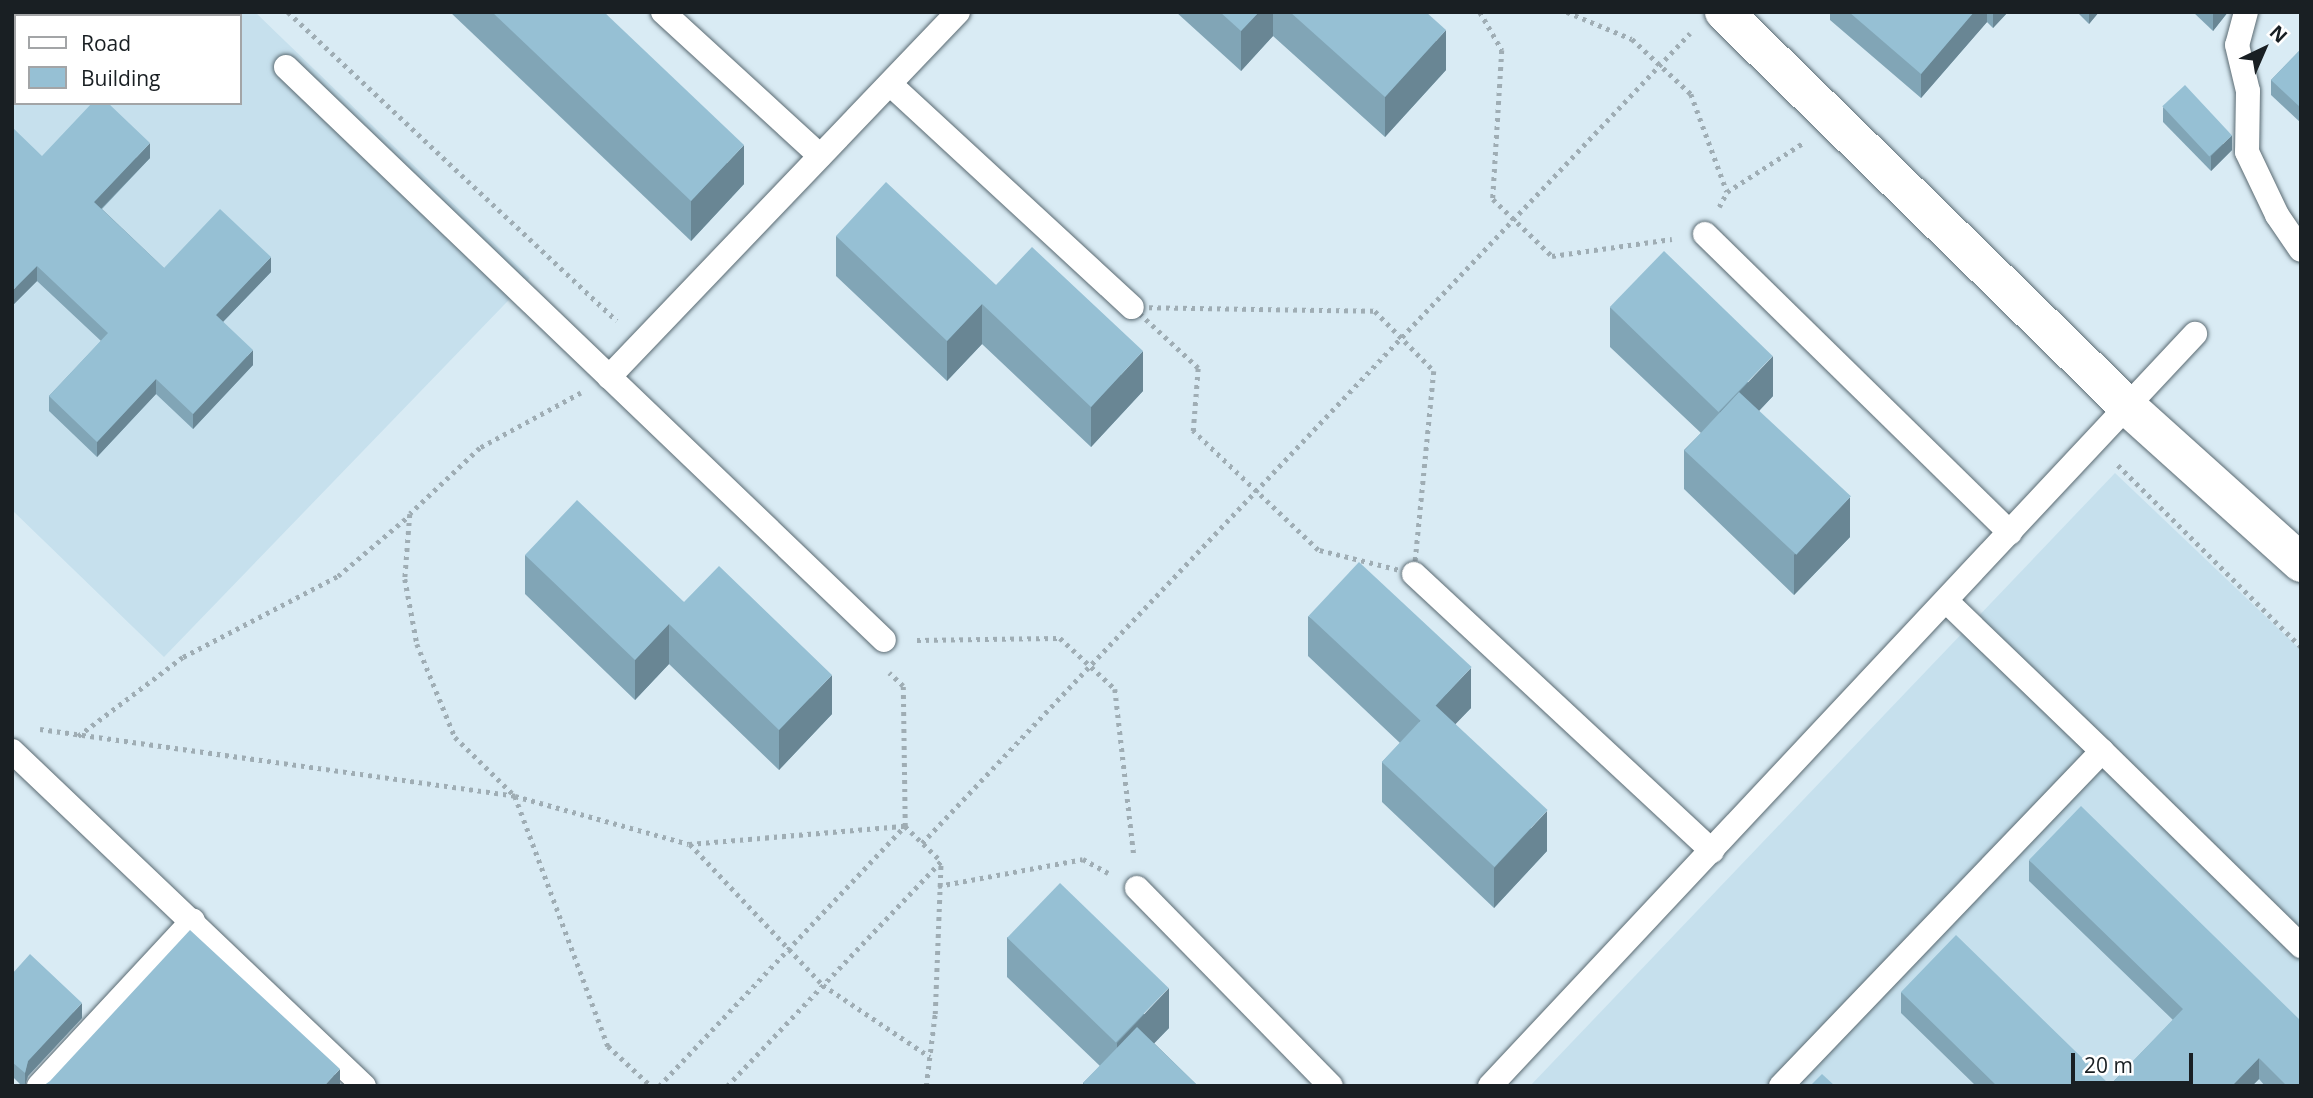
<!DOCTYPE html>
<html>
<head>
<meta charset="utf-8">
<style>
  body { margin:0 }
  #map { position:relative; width:2313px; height:1098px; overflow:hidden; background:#d9ebf4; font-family:"Open Sans",sans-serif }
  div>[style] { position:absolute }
  .built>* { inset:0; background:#c6e0ed }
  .path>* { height:4.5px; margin-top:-2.25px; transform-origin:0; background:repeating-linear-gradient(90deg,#9fadb4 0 3.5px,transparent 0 8.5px) }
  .roads { filter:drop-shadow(0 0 2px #5a6a72) drop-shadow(0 0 2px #5a6a72) }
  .lane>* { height:24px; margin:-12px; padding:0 12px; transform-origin:12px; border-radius:12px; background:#fff }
  .secondary>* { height:38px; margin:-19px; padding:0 19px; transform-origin:19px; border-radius:19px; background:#fff }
  .wall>* { inset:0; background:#81a5b6 }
  .shaded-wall>* { inset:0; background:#698694 }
  .building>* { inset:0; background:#96c0d4; transform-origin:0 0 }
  span { translate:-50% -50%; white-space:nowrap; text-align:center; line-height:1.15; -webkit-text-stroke:5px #fff; paint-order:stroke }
  .frame { position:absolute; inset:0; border:14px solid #191f23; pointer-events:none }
  .legend { position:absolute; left:14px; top:14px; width:228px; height:91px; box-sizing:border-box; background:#fff; border:2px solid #a3a5a7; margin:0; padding:9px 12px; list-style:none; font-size:21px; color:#191f23 }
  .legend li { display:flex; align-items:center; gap:14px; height:35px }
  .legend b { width:35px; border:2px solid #a3a5a7 }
  .north { position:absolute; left:2229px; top:14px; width:70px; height:70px; -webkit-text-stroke:5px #fff; paint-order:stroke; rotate:44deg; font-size:19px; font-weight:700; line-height:28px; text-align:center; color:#191f23 }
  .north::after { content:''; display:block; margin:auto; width:24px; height:32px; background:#191f23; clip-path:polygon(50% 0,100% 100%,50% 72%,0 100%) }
  .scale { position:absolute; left:2071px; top:1053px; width:122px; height:32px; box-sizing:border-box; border:4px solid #191f23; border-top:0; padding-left:9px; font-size:21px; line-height:24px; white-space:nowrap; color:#191f23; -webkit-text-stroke:5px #fff; paint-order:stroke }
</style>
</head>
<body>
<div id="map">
  <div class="built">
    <div style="clip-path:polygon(evenodd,12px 12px,255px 12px,530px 278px,164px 657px,12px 510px,12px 12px,16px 16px,240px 16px,240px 103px,16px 103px,16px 16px)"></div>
    <div style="clip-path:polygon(2115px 473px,2301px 650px,2301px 1086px,1530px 1086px)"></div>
  </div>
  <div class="path">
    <div style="left:288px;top:12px;width:451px;rotate:43.2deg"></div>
    <div style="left:1480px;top:12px;width:44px;rotate:59.9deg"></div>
    <div style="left:1502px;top:50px;width:149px;rotate:93.5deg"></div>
    <div style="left:1493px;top:199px;width:82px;rotate:44deg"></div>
    <div style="left:1552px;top:256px;width:121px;rotate:-8.1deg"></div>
    <div style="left:1567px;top:12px;width:70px;rotate:22.6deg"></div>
    <div style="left:1632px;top:39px;width:81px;rotate:43deg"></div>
    <div style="left:1691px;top:94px;width:104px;rotate:69.8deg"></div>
    <div style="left:1727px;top:192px;width:90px;rotate:-32.8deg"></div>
    <div style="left:1719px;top:207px;width:17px;rotate:-62deg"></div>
    <div style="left:1132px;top:307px;width:243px;rotate:0.9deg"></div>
    <div style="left:1375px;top:311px;width:84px;rotate:45.5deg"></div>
    <div style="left:1434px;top:371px;width:204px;rotate:95.6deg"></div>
    <div style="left:1414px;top:574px;width:99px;rotate:-166deg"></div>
    <div style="left:1318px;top:550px;width:173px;rotate:-136.4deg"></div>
    <div style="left:1193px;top:431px;width:63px;rotate:-85.5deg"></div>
    <div style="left:1198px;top:368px;width:90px;rotate:-137.3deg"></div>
    <div style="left:581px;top:393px;width:115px;rotate:151.4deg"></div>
    <div style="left:480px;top:448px;width:96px;rotate:136.7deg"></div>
    <div style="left:410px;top:514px;width:65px;rotate:94.4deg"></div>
    <div style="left:405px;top:579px;width:66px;rotate:79.5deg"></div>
    <div style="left:417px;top:644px;width:100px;rotate:67.8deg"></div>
    <div style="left:455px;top:737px;width:84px;rotate:44.5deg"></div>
    <div style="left:515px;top:796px;width:267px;rotate:69.6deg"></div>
    <div style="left:608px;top:1046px;width:59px;rotate:42.9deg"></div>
    <div style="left:2118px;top:465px;width:258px;rotate:44.8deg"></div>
    <div style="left:917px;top:640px;width:143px;rotate:-0.8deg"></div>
    <div style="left:1060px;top:638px;width:75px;rotate:42.8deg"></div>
    <div style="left:1115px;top:689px;width:169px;rotate:83.5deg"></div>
    <div style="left:40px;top:729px;width:480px;rotate:8deg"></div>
    <div style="left:515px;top:796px;width:180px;rotate:15.4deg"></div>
    <div style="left:689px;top:844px;width:217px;rotate:-4.8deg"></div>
    <div style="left:905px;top:826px;width:50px;rotate:44.2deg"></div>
    <div style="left:78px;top:736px;width:131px;rotate:-37deg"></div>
    <div style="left:183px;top:657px;width:175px;rotate:-27.6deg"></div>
    <div style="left:338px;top:576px;width:94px;rotate:-40.3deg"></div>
    <div style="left:922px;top:843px;width:1116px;rotate:-46.52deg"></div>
    <div style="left:690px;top:844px;width:194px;rotate:46.7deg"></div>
    <div style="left:823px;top:985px;width:129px;rotate:33.9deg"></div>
    <div style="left:938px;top:886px;width:147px;rotate:-10.5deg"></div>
    <div style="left:1083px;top:859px;width:29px;rotate:29deg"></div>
    <div style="left:659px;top:1086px;width:358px;rotate:-46.6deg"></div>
    <div style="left:905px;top:826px;width:140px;rotate:-90.8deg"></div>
    <div style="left:903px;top:686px;width:19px;rotate:-137deg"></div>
    <div style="left:727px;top:1086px;width:311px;rotate:-46.4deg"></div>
    <div style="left:926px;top:1086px;width:73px;rotate:-82.9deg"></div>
    <div style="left:935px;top:1014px;width:153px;rotate:-87.8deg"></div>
  </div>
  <div class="roads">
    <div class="lane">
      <div style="left:663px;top:12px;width:213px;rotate:42.5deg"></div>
      <div style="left:2246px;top:12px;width:34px;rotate:105deg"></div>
      <div style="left:2237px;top:45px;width:47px;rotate:76.6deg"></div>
      <div style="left:2248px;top:91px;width:61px;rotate:90.9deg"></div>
      <div style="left:2247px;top:152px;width:70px;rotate:64.5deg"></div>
      <div style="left:2277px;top:215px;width:42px;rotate:55.6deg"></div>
      <div style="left:286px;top:67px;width:828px;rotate:43.78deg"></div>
      <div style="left:890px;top:84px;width:329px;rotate:42.7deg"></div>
      <div style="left:1705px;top:234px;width:427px;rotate:44.4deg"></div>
      <div style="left:609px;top:377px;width:505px;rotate:-46.28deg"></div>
      <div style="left:1414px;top:574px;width:407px;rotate:42.9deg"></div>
      <div style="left:12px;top:751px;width:486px;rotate:43.6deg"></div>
      <div style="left:2102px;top:751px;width:279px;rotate:44.4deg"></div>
      <div style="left:1137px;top:888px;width:277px;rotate:45.6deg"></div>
      <div style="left:39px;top:1086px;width:226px;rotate:-47.1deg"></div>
      <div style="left:1490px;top:1086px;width:1031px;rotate:-46.85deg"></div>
      <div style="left:1781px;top:1086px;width:464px;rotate:-46.2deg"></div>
      <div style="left:2102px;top:751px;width:216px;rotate:-136.1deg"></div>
    </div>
    <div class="secondary">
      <div style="left:1724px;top:12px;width:565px;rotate:44.35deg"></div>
      <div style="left:2128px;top:407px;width:233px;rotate:42deg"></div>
    </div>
  </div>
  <div class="wall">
    <div style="clip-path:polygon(450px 12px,604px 12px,744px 184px,691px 241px)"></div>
    <div style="clip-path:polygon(1176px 12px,1426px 12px,1446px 70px,1385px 137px,1273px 36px,1241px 71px)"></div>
    <div style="clip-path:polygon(1830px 12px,2008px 12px,1993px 28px,1987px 22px,1921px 98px,1830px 20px)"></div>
    <div style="clip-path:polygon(2077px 12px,2099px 12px,2089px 24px)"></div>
    <div style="clip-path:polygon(2193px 12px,2228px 12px,2213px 31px)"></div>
    <div style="clip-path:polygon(2301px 49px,2301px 123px,2271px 95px,2271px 80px)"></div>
    <div style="clip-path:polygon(2163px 107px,2232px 150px,2211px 171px,2163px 122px)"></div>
    <div style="clip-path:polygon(42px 156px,150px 158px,102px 209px,164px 268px,271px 272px,223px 322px,253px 365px,193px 429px,156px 394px,97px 457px,49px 411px,49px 396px,101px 341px,37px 281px,12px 306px)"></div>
    <div style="clip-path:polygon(836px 236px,996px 285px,1143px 391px,1091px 447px,982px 344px,947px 381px,836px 276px)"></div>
    <div style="clip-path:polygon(1610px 307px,1773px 396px,1759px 411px,1850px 537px,1794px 595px,1684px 489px,1684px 450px,1701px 433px,1610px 347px)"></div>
    <div style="clip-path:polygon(525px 555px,684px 602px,832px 714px,779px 770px,669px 664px,635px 700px,525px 594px)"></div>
    <div style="clip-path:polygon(1308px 616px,1471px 708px,1455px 724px,1547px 851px,1494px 908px,1382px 802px,1382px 762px,1400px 743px,1308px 656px)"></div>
    <div style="clip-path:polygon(2029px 860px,2301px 1086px,2265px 1086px,2259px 1079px,2252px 1086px,1976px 1086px,1901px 1013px,1901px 992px,2110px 1085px,2173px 1020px,2029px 881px)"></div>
    <div style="clip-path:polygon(1007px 937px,1169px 1028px,1154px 1043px,1198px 1086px,1083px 1086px,1083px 1083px,1100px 1066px,1007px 977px)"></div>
    <div style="clip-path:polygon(12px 974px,82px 1018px,28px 1076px,25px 1086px,22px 1086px,12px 1076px)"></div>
  </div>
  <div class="shaded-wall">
    <div style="clip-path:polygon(1259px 12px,1273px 12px,1273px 36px,1241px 71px,1241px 31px)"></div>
    <div style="clip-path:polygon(1974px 12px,1987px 12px,1987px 22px,1921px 98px,1921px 74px)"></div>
    <div style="clip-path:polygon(1993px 12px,2008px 12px,1993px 28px)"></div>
    <div style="clip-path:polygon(2089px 12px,2099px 12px,2089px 24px)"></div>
    <div style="clip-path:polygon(2213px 12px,2228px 12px,2213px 31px)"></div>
    <div style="clip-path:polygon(1446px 30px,1446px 70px,1385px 137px,1385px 97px)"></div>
    <div style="clip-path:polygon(2232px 135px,2232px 150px,2211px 171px,2211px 156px)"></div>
    <div style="clip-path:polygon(150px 143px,150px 158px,94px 216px,94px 202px)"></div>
    <div style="clip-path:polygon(744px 145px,744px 184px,691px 241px,691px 201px)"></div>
    <div style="clip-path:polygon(271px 257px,271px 272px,216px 329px,216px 315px)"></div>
    <div style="clip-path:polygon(37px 266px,37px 281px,12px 306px,12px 291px)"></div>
    <div style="clip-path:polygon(982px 304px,982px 344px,947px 381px,947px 341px)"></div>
    <div style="clip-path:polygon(253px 350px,253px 365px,193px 429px,193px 414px)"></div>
    <div style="clip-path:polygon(1143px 351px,1143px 391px,1091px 447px,1091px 407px)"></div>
    <div style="clip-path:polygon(1773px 356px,1773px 396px,1720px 452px,1720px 412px)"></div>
    <div style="clip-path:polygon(156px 379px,156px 394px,97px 457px,97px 442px)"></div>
    <div style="clip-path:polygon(1850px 497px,1850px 537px,1794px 595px,1794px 555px)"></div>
    <div style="clip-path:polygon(669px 624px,669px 664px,635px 700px,635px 660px)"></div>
    <div style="clip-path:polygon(1471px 668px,1471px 708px,1419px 762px,1419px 722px)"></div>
    <div style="clip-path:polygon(832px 675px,832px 714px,779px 770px,779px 730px)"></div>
    <div style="clip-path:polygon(1547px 811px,1547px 851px,1494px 908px,1494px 868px)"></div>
    <div style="clip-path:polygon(1169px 988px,1169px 1028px,1117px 1082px,1117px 1043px)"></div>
    <div style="clip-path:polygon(82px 1003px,82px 1018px,28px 1076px,25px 1086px,25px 1073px,28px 1061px)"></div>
    <div style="clip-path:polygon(2259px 1058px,2259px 1079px,2252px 1086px,2232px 1086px)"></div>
    <div style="clip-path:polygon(340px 1069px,340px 1084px,338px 1086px,324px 1086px)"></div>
  </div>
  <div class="building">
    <div style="clip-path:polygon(492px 12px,604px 12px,744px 145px,691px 201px)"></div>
    <div style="clip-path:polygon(1220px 12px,1259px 12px,1241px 31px)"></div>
    <div style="clip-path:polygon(1290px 12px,1426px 12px,1446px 30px,1385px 97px)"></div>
    <div style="clip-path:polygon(1849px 12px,1974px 12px,1921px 74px)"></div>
    <div style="clip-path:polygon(2301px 49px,2301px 108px,2271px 80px)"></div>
    <div style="left:2185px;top:85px;width:69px;height:31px;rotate:47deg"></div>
    <div style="clip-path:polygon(92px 103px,108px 103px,150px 143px,94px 202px,164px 268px,220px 209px,271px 257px,216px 315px,253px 350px,193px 414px,156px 379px,97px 442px,49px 396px,108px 333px,37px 266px,12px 291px,12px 127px,42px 156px)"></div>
    <div style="clip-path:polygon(886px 182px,996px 285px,1032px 247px,1143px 351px,1091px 407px,982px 304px,947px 341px,836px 236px)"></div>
    <div style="left:1664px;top:251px;width:151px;height:78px;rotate:44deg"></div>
    <div style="left:1739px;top:392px;width:153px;height:80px;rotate:43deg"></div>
    <div style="clip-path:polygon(577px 500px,684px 602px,719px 566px,832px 675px,779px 730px,669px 624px,635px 660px,525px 555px)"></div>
    <div style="left:1359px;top:562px;width:154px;height:74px;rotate:43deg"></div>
    <div style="left:1435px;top:705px;width:154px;height:78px;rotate:43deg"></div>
    <div style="clip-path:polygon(2081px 806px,2301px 1021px,2301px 1086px,2287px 1086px,2259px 1058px,2232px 1086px,1997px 1086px,1901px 992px,1956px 935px,2110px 1085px,2183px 1009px,2029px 860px)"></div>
    <div style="left:1060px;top:883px;width:151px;height:76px;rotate:44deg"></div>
    <div style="clip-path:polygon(190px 930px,340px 1069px,324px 1086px,43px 1086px,50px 1081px)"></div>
    <div style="clip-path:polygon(30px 954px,82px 1003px,28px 1061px,25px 1073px,12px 1062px,12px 974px)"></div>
    <div style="clip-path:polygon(1137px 1027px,1198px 1086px,1087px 1086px,1083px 1083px)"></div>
    <div style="clip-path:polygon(1822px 1074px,1835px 1086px,1810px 1086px)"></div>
  </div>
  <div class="frame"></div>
  <ul class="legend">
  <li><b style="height:9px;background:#fff"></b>Road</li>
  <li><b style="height:19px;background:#96c0d4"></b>Building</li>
  </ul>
  <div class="north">N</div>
  <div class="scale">20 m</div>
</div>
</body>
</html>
